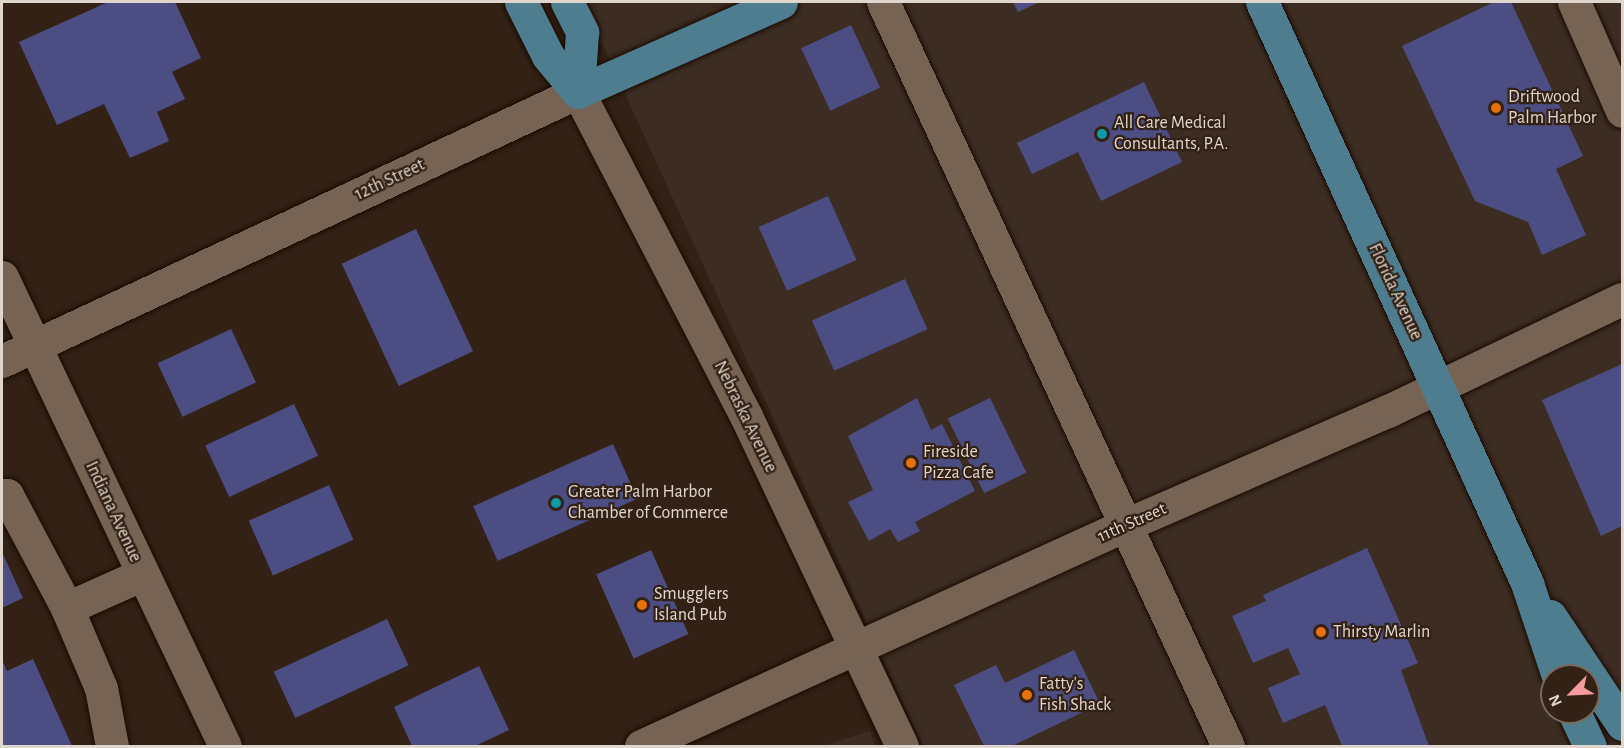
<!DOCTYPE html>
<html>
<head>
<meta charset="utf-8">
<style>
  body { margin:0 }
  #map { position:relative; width:1624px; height:748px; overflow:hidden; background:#322114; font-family:"Alegreya Sans",sans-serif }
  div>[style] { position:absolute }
  .commercial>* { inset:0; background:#3c2c22 }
  .building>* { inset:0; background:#4c4e83; transform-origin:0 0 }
  .roads { filter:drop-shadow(0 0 2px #190a01) drop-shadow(0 0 2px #190a01) }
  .minor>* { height:33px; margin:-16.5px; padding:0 16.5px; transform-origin:16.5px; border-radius:16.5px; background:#766354 }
  .major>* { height:33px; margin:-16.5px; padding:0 16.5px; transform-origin:16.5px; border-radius:16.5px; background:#4d7d8f }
  .dots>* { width:16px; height:16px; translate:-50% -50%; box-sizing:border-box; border:3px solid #322114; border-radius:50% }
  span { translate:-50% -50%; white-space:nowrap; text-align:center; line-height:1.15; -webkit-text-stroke:4.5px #322114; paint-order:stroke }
  .poi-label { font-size:18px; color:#e1d6cd }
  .left { translate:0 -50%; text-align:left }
  .street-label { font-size:18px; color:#e1d6cd }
  .frame { position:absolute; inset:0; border:3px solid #e1d6cd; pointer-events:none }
  .north { position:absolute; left:1540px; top:664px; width:60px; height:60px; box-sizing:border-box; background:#322114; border:2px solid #78695e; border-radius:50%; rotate:246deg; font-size:16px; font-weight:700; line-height:24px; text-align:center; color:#e1d6cd }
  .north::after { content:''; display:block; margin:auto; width:21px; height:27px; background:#f49b9f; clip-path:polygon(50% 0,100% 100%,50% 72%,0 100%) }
</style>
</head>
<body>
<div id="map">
  <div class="commercial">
    <div style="clip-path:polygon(evenodd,583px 2px,1622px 2px,1622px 746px,923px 746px,583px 2px,1552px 676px,1588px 676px,1588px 712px,1552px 712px,1552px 676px)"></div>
    <div style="clip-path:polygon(870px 731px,875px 746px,822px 746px)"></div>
  </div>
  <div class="building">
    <div style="clip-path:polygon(108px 2px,175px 2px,201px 58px,172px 72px,185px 99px,157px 112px,169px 141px,130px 158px,104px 104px,57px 125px,19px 42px)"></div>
    <div style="clip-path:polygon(1013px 2px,1040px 2px,1018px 12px)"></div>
    <div style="clip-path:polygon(1494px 2px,1511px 2px,1583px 156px,1556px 169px,1586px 235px,1542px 255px,1528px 222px,1475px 201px,1402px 46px)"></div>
    <div style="left:851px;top:25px;width:69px;height:55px;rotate:65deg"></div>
    <div style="clip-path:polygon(1144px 82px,1182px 162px,1101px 201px,1078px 152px,1032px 174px,1017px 143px)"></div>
    <div style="left:828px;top:196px;width:70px;height:76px;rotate:66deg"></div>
    <div style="left:416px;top:229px;width:135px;height:82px;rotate:65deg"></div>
    <div style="left:905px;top:279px;width:55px;height:102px;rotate:66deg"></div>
    <div style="left:231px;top:329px;width:59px;height:81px;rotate:65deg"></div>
    <div style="clip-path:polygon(1622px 364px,1622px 526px,1601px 536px,1542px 400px)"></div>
    <div style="clip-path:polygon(917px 398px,931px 430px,942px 424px,975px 491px,915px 522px,920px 531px,898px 542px,890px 529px,869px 541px,848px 502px,873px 490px,848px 436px)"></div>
    <div style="left:990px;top:398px;width:83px;height:47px;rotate:64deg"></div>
    <div style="left:294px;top:404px;width:57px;height:98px;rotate:65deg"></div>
    <div style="left:613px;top:444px;width:60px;height:153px;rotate:66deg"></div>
    <div style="left:329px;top:485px;width:60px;height:88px;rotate:66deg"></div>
    <div style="clip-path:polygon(1367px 548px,1418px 663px,1401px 670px,1429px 746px,1342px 746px,1325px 705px,1283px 723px,1268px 688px,1300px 674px,1288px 648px,1253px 663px,1232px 616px,1266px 601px,1263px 595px)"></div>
    <div style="left:651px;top:550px;width:92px;height:60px;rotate:66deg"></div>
    <div style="clip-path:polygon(2px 552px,23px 598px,2px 608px)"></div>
    <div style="left:387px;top:619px;width:51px;height:125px;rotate:65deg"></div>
    <div style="clip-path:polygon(1074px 650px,1100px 704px,1012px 746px,984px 746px,954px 685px,996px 665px,1005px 683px)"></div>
    <div style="clip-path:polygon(33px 659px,72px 746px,2px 746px,2px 660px,7px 671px)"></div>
    <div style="clip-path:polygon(479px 666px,509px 730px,475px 746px,412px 746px,394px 707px)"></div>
  </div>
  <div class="roads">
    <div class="minor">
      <div style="left:883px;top:2px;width:820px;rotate:65.12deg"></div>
      <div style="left:1574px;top:2px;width:119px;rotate:66.2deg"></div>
      <div style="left:2px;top:277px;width:519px;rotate:64.57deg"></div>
      <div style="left:2px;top:361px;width:636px;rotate:-25.03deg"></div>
      <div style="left:578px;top:92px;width:365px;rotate:62.6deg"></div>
      <div style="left:746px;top:416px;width:365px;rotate:64.7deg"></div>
      <div style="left:2px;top:495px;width:5px"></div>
      <div style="left:7px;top:495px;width:128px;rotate:62deg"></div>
      <div style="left:67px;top:608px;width:83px;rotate:-24.1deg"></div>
      <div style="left:67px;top:608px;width:87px;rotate:67deg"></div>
      <div style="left:101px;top:688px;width:59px;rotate:79.3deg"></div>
      <div style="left:641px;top:746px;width:530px;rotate:-24.53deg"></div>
      <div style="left:1123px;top:526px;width:289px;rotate:-23.5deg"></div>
      <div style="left:1388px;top:411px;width:259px;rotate:-25.6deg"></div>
    </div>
    <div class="major">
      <div style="left:521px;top:2px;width:60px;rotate:63.4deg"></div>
      <div style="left:548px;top:56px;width:47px;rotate:50.2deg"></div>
      <div style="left:567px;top:2px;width:34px;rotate:63deg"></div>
      <div style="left:582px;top:32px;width:60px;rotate:93.8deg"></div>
      <div style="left:1262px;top:2px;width:639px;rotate:65.48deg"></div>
      <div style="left:1527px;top:583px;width:98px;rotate:71.6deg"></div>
      <div style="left:578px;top:92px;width:222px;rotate:-23.9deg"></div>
      <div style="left:1550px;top:616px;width:130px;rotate:56.3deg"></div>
      <div style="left:1574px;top:712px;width:38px;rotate:65deg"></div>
    </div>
  </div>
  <div class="dots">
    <div style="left:1496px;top:108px;background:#e8710a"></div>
    <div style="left:1102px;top:134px;background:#0f9aa8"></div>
    <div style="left:911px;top:463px;background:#e8710a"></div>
    <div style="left:556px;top:503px;background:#0f9aa8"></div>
    <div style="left:642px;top:605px;background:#e8710a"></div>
    <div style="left:1321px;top:632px;background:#e8710a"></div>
    <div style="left:1027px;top:695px;background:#e8710a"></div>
  </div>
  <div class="poi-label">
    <span class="left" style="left:1508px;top:108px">Driftwood<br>Palm Harbor</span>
    <span class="left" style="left:1114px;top:134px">All Care Medical<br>Consultants, P.A.</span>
    <span class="left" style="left:923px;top:463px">Fireside<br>Pizza Cafe</span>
    <span class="left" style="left:568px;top:503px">Greater Palm Harbor<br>Chamber of Commerce</span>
    <span class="left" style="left:654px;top:605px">Smugglers<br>Island Pub</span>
    <span class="left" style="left:1333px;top:632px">Thirsty Marlin</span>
    <span class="left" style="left:1039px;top:695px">Fatty's<br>Fish Shack</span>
  </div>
  <div class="street-label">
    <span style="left:390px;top:180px;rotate:-25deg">12th Street</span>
    <span style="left:1395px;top:292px;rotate:65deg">Florida Avenue</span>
    <span style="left:745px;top:417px;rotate:64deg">Nebraska Avenue</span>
    <span style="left:113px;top:512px;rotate:65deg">Indiana Avenue</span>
    <span style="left:1132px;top:523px;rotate:-24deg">11th Street</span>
  </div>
  <div class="frame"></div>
  <div class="north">N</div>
</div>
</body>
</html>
